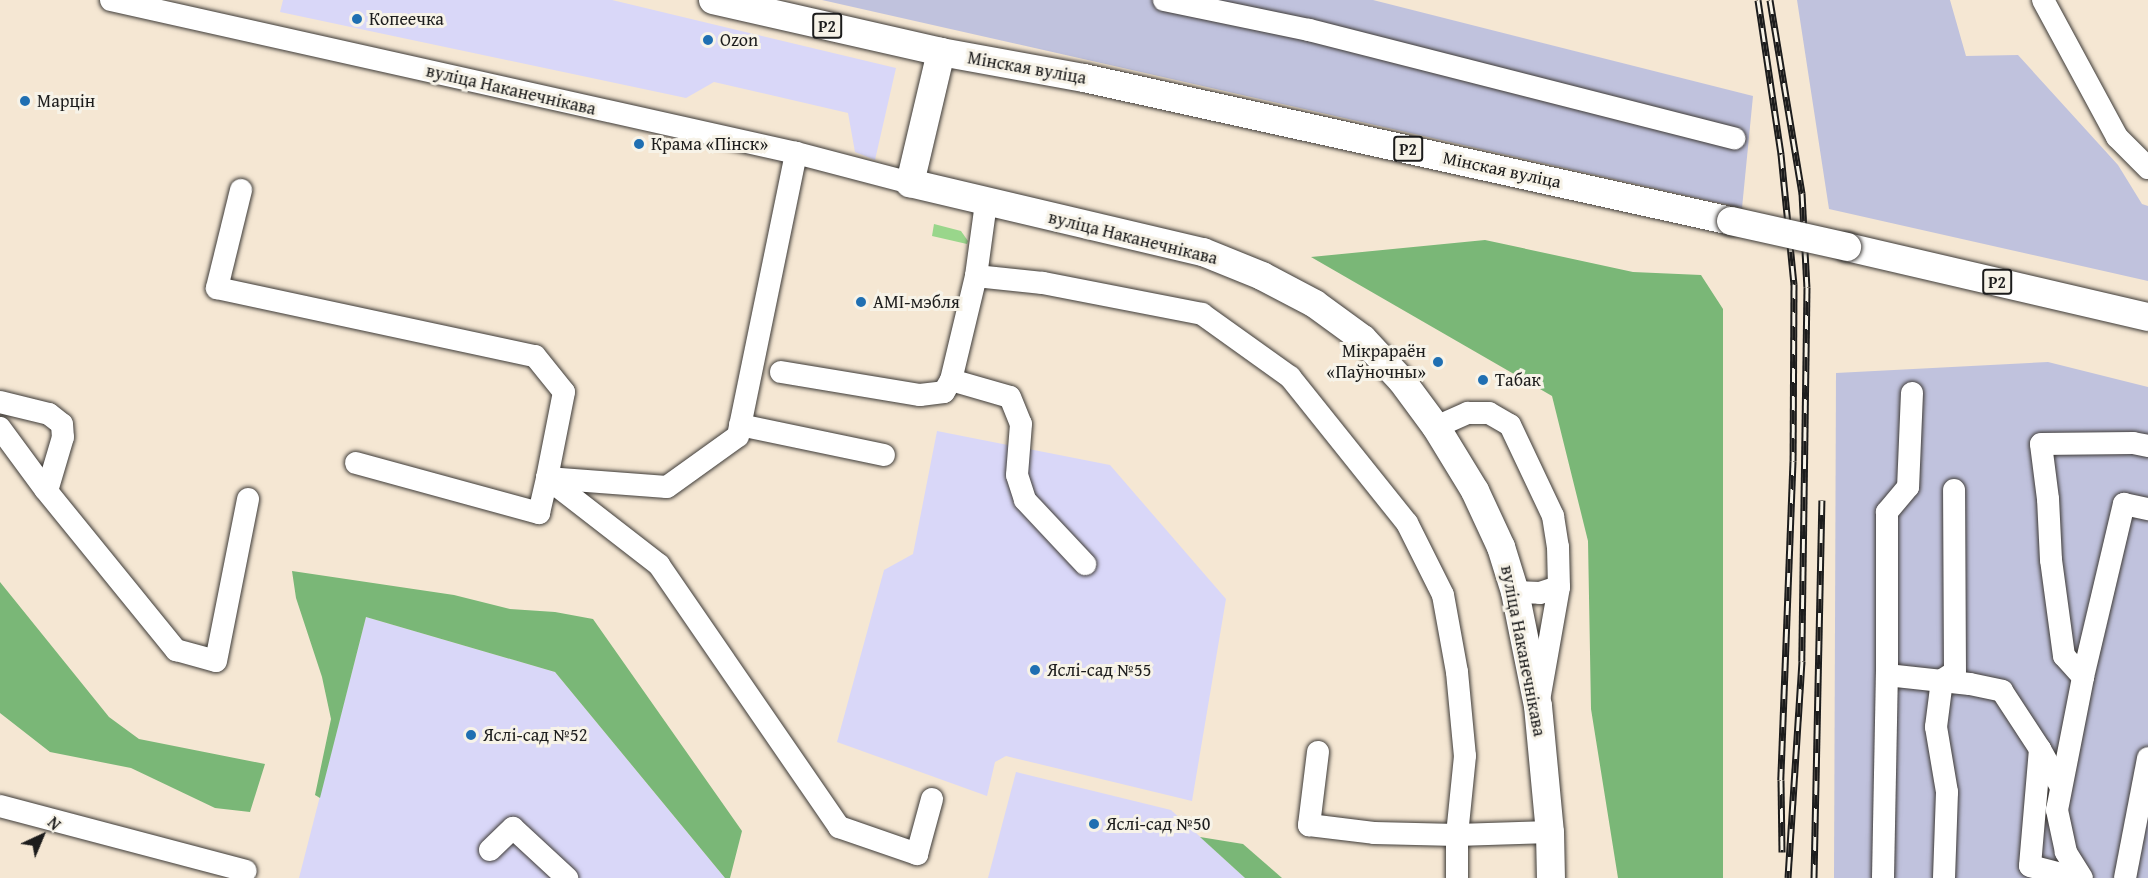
<!DOCTYPE html>
<html>
<head>
<meta charset="utf-8">
<style>
  body { margin:0 }
  #map { position:relative; width:2148px; height:878px; overflow:hidden; background:#f5e7d3; font-family:"Gentium Book Plus",serif }
  div>[style] { position:absolute }
  .built>* { inset:0; background:#d9d7f8 }
  .industrial>* { inset:0; background:#c0c2dd }
  .green>* { inset:0; background:#99d68b }
  .forest>* { inset:0; background:#7ab777 }
  .roads { filter:drop-shadow(0 0 2px #3d3a37) drop-shadow(0 0 2px #3d3a37) }
  .minor>* { height:22px; margin:-11px; padding:0 11px; transform-origin:11px; border-radius:11px; background:#fff }
  .major>* { height:28px; margin:-14px; padding:0 14px; transform-origin:14px; border-radius:14px; background:#fff }
  .rail>* { height:7px; margin-top:-3.5px; transform-origin:0; background:repeating-linear-gradient(90deg,#f7f3e8 0 14px,#1c1c1c 0 28px); box-sizing:border-box; border-block:2px solid #1c1c1c }
  .bridges { filter:drop-shadow(0 0 2px #3d3a37) drop-shadow(0 0 2px #3d3a37) }
  .major-bridge>* { height:28px; margin:-14px; padding:0 14px; transform-origin:14px; border-radius:14px; background:#fff }
  .dots>* { width:16px; height:16px; translate:-50% -50%; box-sizing:border-box; border:3px solid #f7f3e8; border-radius:50% }
  span { translate:-50% -50%; white-space:nowrap; text-align:center; line-height:1.15; -webkit-text-stroke:6px #f7f3e8; paint-order:stroke }
  .shield-label span { padding:2px 4px; background:#f7f3e8; border:2px solid; border-radius:4px; -webkit-text-stroke-width:0 }
  .shield-label { font-size:16px; color:#1c1c1c; font-weight:700 }
  .poi-label { font-size:18px; color:#1c1c1c }
  .left { translate:0 -50%; text-align:left }
  .right { translate:-100% -50%; text-align:right }
  .street-label { font-size:18px; color:#1c1c1c }
  .north { position:absolute; left:12px; top:806px; width:60px; height:60px; -webkit-text-stroke:4px #f7f3e8; paint-order:stroke; rotate:44deg; font-size:16px; font-weight:700; line-height:24px; text-align:center; color:#1c1c1c }
  .north::after { content:''; display:block; margin:auto; width:21px; height:27px; background:#1c1c1c; clip-path:polygon(50% 0,100% 100%,50% 72%,0 100%) }
</style>
</head>
<body>
<div id="map">
  <div class="built">
    <div style="clip-path:polygon(283px 0,612px 0,896px 68px,875px 160px,855px 152px,848px 113px,714px 82px,686px 98px,280px 12px)"></div>
    <div style="clip-path:polygon(937px 431px,1110px 465px,1226px 599px,1192px 801px,1006px 756px,995px 762px,987px 796px,837px 742px,884px 570px,913px 554px)"></div>
    <div style="clip-path:polygon(366px 617px,555px 672px,725px 878px,299px 878px)"></div>
    <div style="clip-path:polygon(1016px 772px,1171px 810px,1245px 878px,988px 878px)"></div>
  </div>
  <div class="industrial">
    <div style="clip-path:polygon(822px 0,1373px 0,1753px 96px,1742px 208px)"></div>
    <div style="clip-path:polygon(1797px 0,1950px 0,1966px 56px,2018px 55px,2118px 165px,2142px 204px,2148px 206px,2148px 281px,1829px 209px)"></div>
    <div style="clip-path:polygon(2048px 362px,2148px 387px,2148px 878px,1834px 878px,1836px 373px)"></div>
  </div>
  <div class="green">
    <div style="clip-path:polygon(934px 224px,961px 231px,968px 241px,967px 244px,932px 236px)"></div>
  </div>
  <div class="forest">
    <div style="clip-path:polygon(1485px 240px,1633px 272px,1701px 275px,1723px 309px,1723px 878px,1618px 878px,1591px 709px,1588px 541px,1552px 396px,1311px 257px)"></div>
    <div style="clip-path:polygon(292px 571px,454px 595px,510px 609px,555px 612px,593px 619px,742px 831px,730px 878px,725px 878px,555px 672px,366px 617px,320px 798px,315px 795px,331px 719px,322px 677px,296px 598px)"></div>
    <div style="clip-path:polygon(0 582px,109px 717px,139px 739px,265px 764px,250px 812px,215px 808px,131px 768px,50px 752px,0 713px)"></div>
    <div style="clip-path:polygon(1200px 837px,1243px 844px,1282px 878px,1245px 878px)"></div>
  </div>
  <div class="roads">
    <div class="minor">
      <div style="left:111px;top:0;width:702px;rotate:12.59deg"></div>
      <div style="left:796px;top:153px;width:118px;rotate:14.7deg"></div>
      <div style="left:1164px;top:0;width:148px;rotate:11.7deg"></div>
      <div style="left:1309px;top:30px;width:439px;rotate:14.3deg"></div>
      <div style="left:2043px;top:0;width:156px;rotate:61.6deg"></div>
      <div style="left:2117px;top:137px;width:44px;rotate:45deg"></div>
      <div style="left:241px;top:190px;width:101px;rotate:103.8deg"></div>
      <div style="left:217px;top:288px;width:325px;rotate:12.1deg"></div>
      <div style="left:535px;top:356px;width:46px;rotate:51.1deg"></div>
      <div style="left:564px;top:392px;width:88px;rotate:101.2deg"></div>
      <div style="left:547px;top:478px;width:120px;rotate:4.3deg"></div>
      <div style="left:667px;top:487px;width:87px;rotate:-35.7deg"></div>
      <div style="left:738px;top:436px;width:289px;rotate:-78.4deg"></div>
      <div style="left:986px;top:203px;width:74px;rotate:97.8deg"></div>
      <div style="left:976px;top:276px;width:107px;rotate:103.5deg"></div>
      <div style="left:951px;top:380px;width:61px;rotate:16.1deg"></div>
      <div style="left:1010px;top:397px;width:29px;rotate:68deg"></div>
      <div style="left:1021px;top:424px;width:51px;rotate:94.5deg"></div>
      <div style="left:1017px;top:475px;width:26px;rotate:72deg"></div>
      <div style="left:1025px;top:500px;width:88px;rotate:46.8deg"></div>
      <div style="left:976px;top:276px;width:67px;rotate:6deg"></div>
      <div style="left:1043px;top:283px;width:162px;rotate:11deg"></div>
      <div style="left:1202px;top:314px;width:108px;rotate:35.6deg"></div>
      <div style="left:1290px;top:377px;width:187px;rotate:51.3deg"></div>
      <div style="left:1407px;top:523px;width:80px;rotate:63.4deg"></div>
      <div style="left:1443px;top:595px;width:78px;rotate:79.7deg"></div>
      <div style="left:1457px;top:672px;width:84px;rotate:84.6deg"></div>
      <div style="left:1465px;top:756px;width:79px;rotate:95.8deg"></div>
      <div style="left:1457px;top:835px;width:43px;rotate:90deg"></div>
      <div style="left:781px;top:372px;width:141px;rotate:9.4deg"></div>
      <div style="left:920px;top:395px;width:24px;rotate:-7deg"></div>
      <div style="left:944px;top:392px;width:14px;rotate:-60deg"></div>
      <div style="left:1912px;top:393px;width:94px;rotate:92.4deg"></div>
      <div style="left:1908px;top:487px;width:33px;rotate:130deg"></div>
      <div style="left:1887px;top:512px;width:163px;rotate:90deg"></div>
      <div style="left:1887px;top:675px;width:83px;rotate:6.2deg"></div>
      <div style="left:1970px;top:684px;width:33px;rotate:12deg"></div>
      <div style="left:2002px;top:691px;width:69px;rotate:56.8deg"></div>
      <div style="left:2040px;top:749px;width:43px;rotate:61.1deg"></div>
      <div style="left:0;top:402px;width:50px;rotate:13.8deg"></div>
      <div style="left:49px;top:414px;width:16px;rotate:38deg"></div>
      <div style="left:62px;top:424px;width:13px;rotate:86deg"></div>
      <div style="left:63px;top:437px;width:56px;rotate:106.5deg"></div>
      <div style="left:740px;top:425px;width:147px;rotate:11.8deg"></div>
      <div style="left:1436px;top:427px;width:35px;rotate:-24deg"></div>
      <div style="left:1468px;top:413px;width:21px"></div>
      <div style="left:1489px;top:413px;width:24px;rotate:30deg"></div>
      <div style="left:1510px;top:425px;width:101px;rotate:64.7deg"></div>
      <div style="left:1553px;top:516px;width:31px;rotate:81deg"></div>
      <div style="left:1558px;top:547px;width:40px;rotate:88.6deg"></div>
      <div style="left:1559px;top:587px;width:110px;rotate:100deg"></div>
      <div style="left:0;top:428px;width:76px;rotate:53.6deg"></div>
      <div style="left:45px;top:489px;width:208px;rotate:50.9deg"></div>
      <div style="left:176px;top:650px;width:41px;rotate:15.4deg"></div>
      <div style="left:216px;top:661px;width:165px;rotate:-78.8deg"></div>
      <div style="left:356px;top:463px;width:190px;rotate:15.3deg"></div>
      <div style="left:539px;top:513px;width:36px;rotate:-77deg"></div>
      <div style="left:547px;top:478px;width:142px;rotate:37.8deg"></div>
      <div style="left:659px;top:565px;width:318px;rotate:55.5deg"></div>
      <div style="left:839px;top:827px;width:83px;rotate:19.1deg"></div>
      <div style="left:917px;top:854px;width:57px;rotate:-74.7deg"></div>
      <div style="left:1515px;top:592px;width:25px;rotate:2deg"></div>
      <div style="left:1540px;top:593px;width:20px;rotate:-18deg"></div>
      <div style="left:2083px;top:677px;width:178px;rotate:-76.7deg"></div>
      <div style="left:2124px;top:504px;width:25px;rotate:12deg"></div>
      <div style="left:2040px;top:749px;width:117px;rotate:94.9deg"></div>
      <div style="left:2030px;top:866px;width:49px;rotate:14.3deg"></div>
      <div style="left:1318px;top:752px;width:74px;rotate:97deg"></div>
      <div style="left:1309px;top:825px;width:65px;rotate:7deg"></div>
      <div style="left:1374px;top:833px;width:83px;rotate:1.4deg"></div>
      <div style="left:1457px;top:835px;width:93px;rotate:-1.8deg"></div>
      <div style="left:0;top:806px;width:254px;rotate:14.8deg"></div>
      <div style="left:490px;top:850px;width:32px;rotate:-44deg"></div>
      <div style="left:513px;top:828px;width:74px;rotate:42.8deg"></div>
      <div style="left:1883px;top:878px;width:203px;rotate:-88.9deg"></div>
      <div style="left:1944px;top:878px;width:86px;rotate:-88deg"></div>
      <div style="left:1947px;top:792px;width:66px;rotate:-99.6deg"></div>
      <div style="left:1936px;top:727px;width:47px;rotate:-82.7deg"></div>
      <div style="left:1942px;top:680px;width:15px;rotate:-32deg"></div>
      <div style="left:1955px;top:672px;width:182px;rotate:-90.3deg"></div>
      <div style="left:2082px;top:878px;width:31px;rotate:-122deg"></div>
      <div style="left:2066px;top:852px;width:43px;rotate:-102.1deg"></div>
      <div style="left:2057px;top:810px;width:136px;rotate:-78.9deg"></div>
      <div style="left:2083px;top:677px;width:28px;rotate:-132deg"></div>
      <div style="left:2064px;top:656px;width:97px;rotate:-97.7deg"></div>
      <div style="left:2051px;top:560px;width:61px;rotate:-92.8deg"></div>
      <div style="left:2048px;top:499px;width:55px;rotate:-97.3deg"></div>
      <div style="left:2041px;top:444px;width:92px;rotate:-0.6deg"></div>
      <div style="left:2133px;top:443px;width:15px;rotate:11deg"></div>
      <div style="left:2125px;top:878px;width:122px;rotate:-79.1deg"></div>
    </div>
    <div class="major">
      <div style="left:713px;top:0;width:234px;rotate:12.8deg"></div>
      <div style="left:941px;top:52px;width:145px;rotate:10.3deg"></div>
      <div style="left:1084px;top:78px;width:663px;rotate:12.46deg"></div>
      <div style="left:941px;top:52px;width:135px;rotate:103.3deg"></div>
      <div style="left:910px;top:183px;width:301px;rotate:13.3deg"></div>
      <div style="left:1203px;top:252px;width:64px;rotate:22.1deg"></div>
      <div style="left:1262px;top:276px;width:60px;rotate:27.8deg"></div>
      <div style="left:1315px;top:304px;width:59px;rotate:36.1deg"></div>
      <div style="left:1363px;top:339px;width:57px;rotate:47.1deg"></div>
      <div style="left:1402px;top:381px;width:57px;rotate:53.5deg"></div>
      <div style="left:1436px;top:427px;width:75px;rotate:58.6deg"></div>
      <div style="left:1475px;top:491px;width:62px;rotate:65.1deg"></div>
      <div style="left:1501px;top:547px;width:47px;rotate:72.7deg"></div>
      <div style="left:1515px;top:592px;width:116px;rotate:78.6deg"></div>
      <div style="left:1538px;top:706px;width:127px;rotate:84.6deg"></div>
      <div style="left:1550px;top:832px;width:46px;rotate:88.8deg"></div>
      <div style="left:1847px;top:247px;width:309px;rotate:13.1deg"></div>
    </div>
  </div>
  <div class="rail">
    <div style="left:1758px;top:0;width:156px;rotate:81.5deg"></div>
    <div style="left:1781px;top:154px;width:131px;rotate:84.3deg"></div>
    <div style="left:1794px;top:284px;width:177px;rotate:90.3deg"></div>
    <div style="left:1793px;top:461px;width:319px;rotate:92.2deg"></div>
    <div style="left:1781px;top:780px;width:72px;rotate:89.2deg"></div>
    <div style="left:1770px;top:0;width:196px;rotate:80.6deg"></div>
    <div style="left:1802px;top:193px;width:94px;rotate:87deg"></div>
    <div style="left:1807px;top:287px;width:374px;rotate:90.8deg"></div>
    <div style="left:1802px;top:661px;width:217px;rotate:93.7deg"></div>
    <div style="left:1814px;top:878px;width:378px;rotate:-88.8deg"></div>
  </div>
  <div class="bridges">
    <div class="major-bridge">
      <div style="left:1731px;top:221px;width:119px;rotate:12.6deg"></div>
    </div>
  </div>
  <div class="dots">
    <div style="left:357px;top:19px;background:#1f6fb2"></div>
    <div style="left:708px;top:40px;background:#1f6fb2"></div>
    <div style="left:25px;top:101px;background:#1f6fb2"></div>
    <div style="left:639px;top:144px;background:#1f6fb2"></div>
    <div style="left:861px;top:302px;background:#1f6fb2"></div>
    <div style="left:1438px;top:362px;background:#1f6fb2"></div>
    <div style="left:1483px;top:380px;background:#1f6fb2"></div>
    <div style="left:1035px;top:670px;background:#1f6fb2"></div>
    <div style="left:471px;top:735px;background:#1f6fb2"></div>
    <div style="left:1094px;top:824px;background:#1f6fb2"></div>
  </div>
  <div class="shield-label">
    <span style="left:827px;top:26px">Р2</span>
    <span style="left:1408px;top:149px">Р2</span>
    <span style="left:1997px;top:282px">Р2</span>
  </div>
  <div class="poi-label">
    <span class="left" style="left:369px;top:19px">Копеечка</span>
    <span class="left" style="left:720px;top:40px">Ozon</span>
    <span class="left" style="left:37px;top:101px">Марцін</span>
    <span class="left" style="left:651px;top:144px">Крама «Пінск»</span>
    <span class="left" style="left:873px;top:302px">AMI-мэбля</span>
    <span class="right" style="left:1426px;top:362px">Мікрараён<br>«Паўночны»</span>
    <span class="left" style="left:1495px;top:380px">Табак</span>
    <span class="left" style="left:1047px;top:670px">Яслі-сад №55</span>
    <span class="left" style="left:483px;top:735px">Яслі-сад №52</span>
    <span class="left" style="left:1106px;top:824px">Яслі-сад №50</span>
  </div>
  <div class="street-label">
    <span style="left:1027px;top:68px;rotate:10deg">Мінская вуліца</span>
    <span style="left:511px;top:90px;rotate:13deg">вуліца Наканечнікава</span>
    <span style="left:1502px;top:170px;rotate:12deg">Мінская вуліца</span>
    <span style="left:1133px;top:238px;rotate:14deg">вуліца Наканечнікава</span>
    <span style="left:1523px;top:651px;rotate:79deg">вуліца Наканечнікава</span>
  </div>
  <div class="north">N</div>
</div>
</body>
</html>
